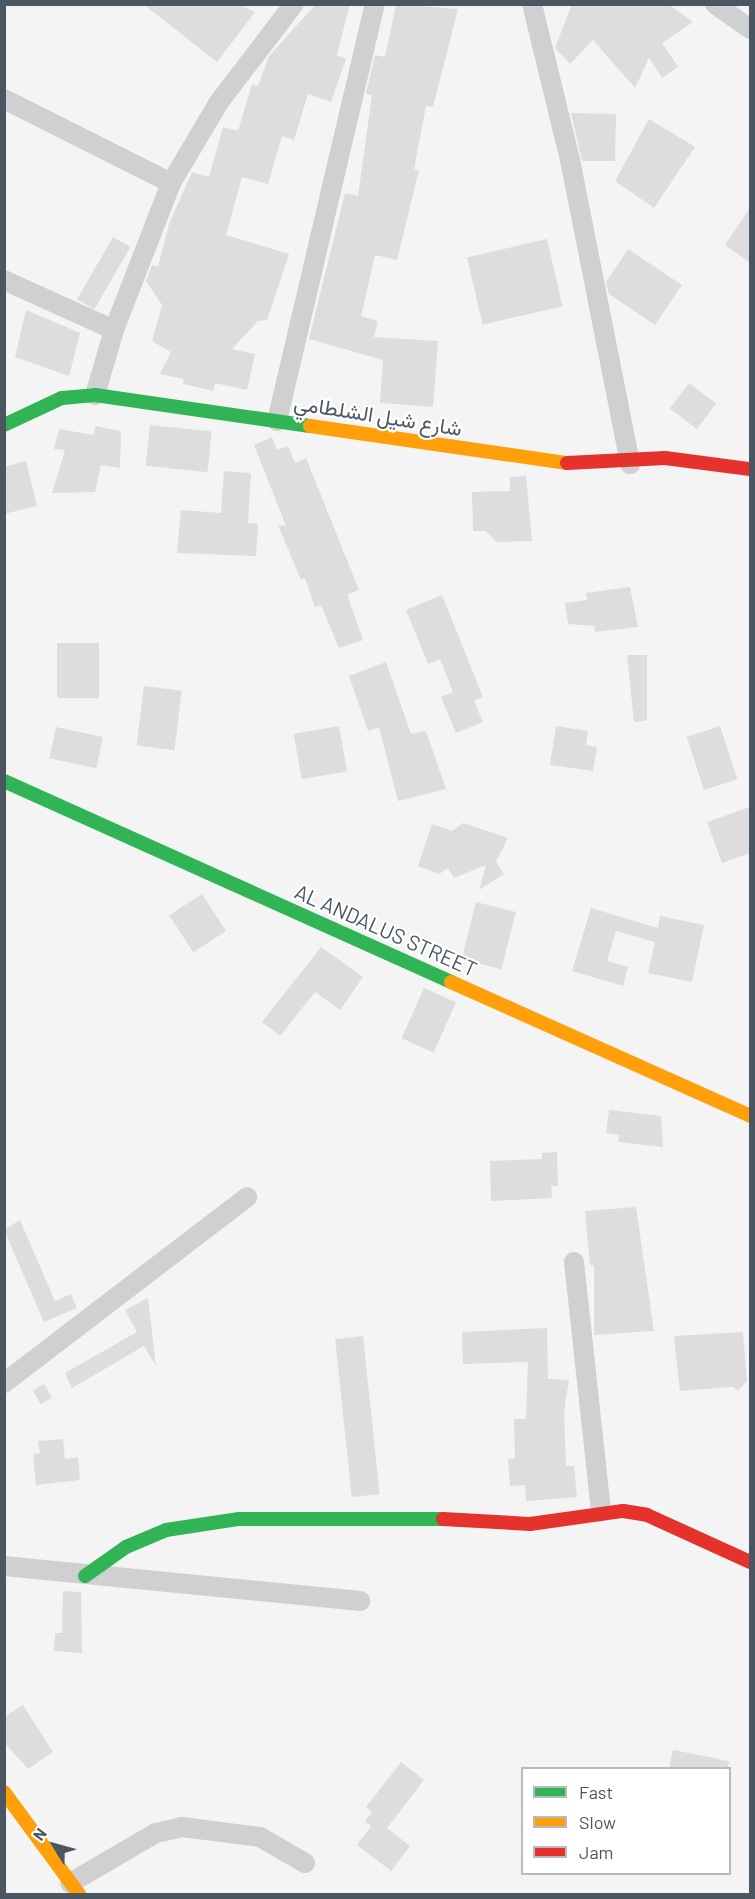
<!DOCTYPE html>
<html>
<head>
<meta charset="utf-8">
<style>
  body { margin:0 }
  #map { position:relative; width:755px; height:1899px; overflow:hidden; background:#f4f4f4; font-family:Barlow,Vazirmatn,sans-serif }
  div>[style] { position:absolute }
  .building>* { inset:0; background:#ddddde; transform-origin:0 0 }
  .street>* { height:20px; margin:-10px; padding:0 10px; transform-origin:10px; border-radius:10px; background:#ced0d2 }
  .fast>* { height:14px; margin:-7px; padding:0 7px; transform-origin:7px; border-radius:7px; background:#30b455 }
  .slow>* { height:14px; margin:-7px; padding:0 7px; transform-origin:7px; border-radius:7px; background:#ff9f0a }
  .jam>* { height:14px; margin:-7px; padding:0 7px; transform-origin:7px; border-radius:7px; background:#e5322d }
  span { translate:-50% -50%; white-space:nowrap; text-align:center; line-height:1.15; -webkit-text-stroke:4.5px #fff; paint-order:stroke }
  .street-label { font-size:21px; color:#4a5661 }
  .frame { position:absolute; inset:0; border:6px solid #4a5661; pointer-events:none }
  .legend { position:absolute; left:521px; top:1767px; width:210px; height:108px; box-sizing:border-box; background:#fff; border:2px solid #b7bbc0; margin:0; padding:8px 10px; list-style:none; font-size:18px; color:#4a5661 }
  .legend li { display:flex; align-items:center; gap:12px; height:30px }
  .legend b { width:30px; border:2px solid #b7bbc0 }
  .north { position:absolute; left:24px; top:1815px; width:60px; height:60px; -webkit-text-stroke:4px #fff; paint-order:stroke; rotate:307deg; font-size:16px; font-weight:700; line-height:24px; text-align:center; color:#4a5661 }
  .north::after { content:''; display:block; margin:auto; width:21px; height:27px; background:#4a5661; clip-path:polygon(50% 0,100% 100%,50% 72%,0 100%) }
</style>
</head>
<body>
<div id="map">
  <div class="building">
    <div style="clip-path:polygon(143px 4px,238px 4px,255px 12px,217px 62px)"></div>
    <div style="clip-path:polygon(316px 4px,350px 4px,337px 55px,346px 59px,331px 102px,308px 94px,294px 140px,282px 136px,268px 184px,242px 177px,226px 235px,289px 254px,267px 320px,258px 321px,232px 349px,255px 354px,247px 390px,215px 383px,213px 391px,183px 384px,184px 379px,160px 374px,171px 352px,152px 341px,162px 305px,146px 281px,152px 265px,158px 267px,169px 224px,192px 172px,209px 177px,223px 127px,238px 131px,252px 84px,258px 86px,269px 56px)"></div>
    <div style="clip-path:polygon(396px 4px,458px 9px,433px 107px,426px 106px,414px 169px,419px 170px,397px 260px,375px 255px,361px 316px,378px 321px,374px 337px,438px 341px,433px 407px,380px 403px,383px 360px,309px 339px,345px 193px,358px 196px,372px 95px,366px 94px,375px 55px,385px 57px)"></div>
    <div style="clip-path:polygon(572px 4px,668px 4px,693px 22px,662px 43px,678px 67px,662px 78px,649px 58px,635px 88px,593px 40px,570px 64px,555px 48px)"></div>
    <div style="clip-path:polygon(571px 113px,616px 114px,615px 161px,582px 161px)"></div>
    <div style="clip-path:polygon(649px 119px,695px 147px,654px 208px,615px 181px)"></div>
    <div style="clip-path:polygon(750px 208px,750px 263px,725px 245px)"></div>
    <div style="left:113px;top:237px;width:20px;height:72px;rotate:30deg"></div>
    <div style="left:547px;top:239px;width:69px;height:82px;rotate:77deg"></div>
    <div style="clip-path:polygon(628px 249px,682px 285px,655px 325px,609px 294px,606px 282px)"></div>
    <div style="clip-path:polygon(26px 310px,80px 333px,69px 376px,15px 357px)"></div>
    <div style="left:689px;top:383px;width:34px;height:32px;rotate:37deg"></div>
    <div style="left:150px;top:425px;width:62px;height:41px;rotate:6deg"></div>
    <div style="clip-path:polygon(95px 426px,121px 431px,120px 468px,101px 465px,95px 492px,52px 493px,65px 450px,54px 449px,59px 429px,94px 435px)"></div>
    <div style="clip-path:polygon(272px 437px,277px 450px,288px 446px,295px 463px,306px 458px,359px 590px,348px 594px,349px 600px,363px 640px,339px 648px,321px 605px,315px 607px,305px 578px,301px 580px,278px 525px,286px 526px,254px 445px)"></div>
    <div style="clip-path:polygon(26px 461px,37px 506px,4px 514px,4px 467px)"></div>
    <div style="clip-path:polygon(224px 471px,251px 473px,248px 523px,258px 524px,256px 556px,177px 553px,181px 510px,221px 513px)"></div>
    <div style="clip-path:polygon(526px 476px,532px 541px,496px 542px,486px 531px,473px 531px,472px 492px,510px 491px,510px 477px)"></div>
    <div style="clip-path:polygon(630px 587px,638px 627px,595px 632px,594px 626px,568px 624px,565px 603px,587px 600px,586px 593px)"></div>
    <div style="clip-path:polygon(442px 595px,483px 697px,474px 701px,483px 722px,456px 733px,441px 697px,453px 692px,440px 659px,428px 664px,406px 610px)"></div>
    <div style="left:57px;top:643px;width:42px;height:55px"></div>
    <div style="clip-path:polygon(627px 655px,647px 655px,647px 720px,634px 722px)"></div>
    <div style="clip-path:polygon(386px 662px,411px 734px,426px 731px,446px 789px,398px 801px,379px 727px,368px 731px,349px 676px)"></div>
    <div style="left:144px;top:686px;width:38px;height:60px;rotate:7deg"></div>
    <div style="left:339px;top:726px;width:46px;height:46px;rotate:80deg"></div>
    <div style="clip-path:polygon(556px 726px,588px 731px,586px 745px,597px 747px,593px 771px,550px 765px)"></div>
    <div style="left:720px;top:726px;width:56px;height:35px;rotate:72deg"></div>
    <div style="left:56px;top:727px;width:48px;height:32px;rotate:12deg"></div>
    <div style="clip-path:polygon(750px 807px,750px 853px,722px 863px,707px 822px)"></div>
    <div style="clip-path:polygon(463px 823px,508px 838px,496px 861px,504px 874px,479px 890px,486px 865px,454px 878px,448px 868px,439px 874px,418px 866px,432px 824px,452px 831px)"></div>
    <div style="left:202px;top:894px;width:44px;height:39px;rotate:57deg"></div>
    <div style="left:476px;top:902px;width:41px;height:59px;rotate:14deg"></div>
    <div style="clip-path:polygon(591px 908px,658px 928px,660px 916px,704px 925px,692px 982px,648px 973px,655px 942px,616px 931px,607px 961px,628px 967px,623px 986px,572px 971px)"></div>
    <div style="clip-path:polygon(321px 947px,363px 977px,340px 1010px,315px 992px,280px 1036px,262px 1022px)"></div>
    <div style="left:424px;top:988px;width:35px;height:55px;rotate:24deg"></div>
    <div style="clip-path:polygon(609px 1110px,661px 1116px,663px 1147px,618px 1142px,619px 1135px,606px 1133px)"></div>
    <div style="clip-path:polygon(557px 1152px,558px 1186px,551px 1186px,552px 1198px,491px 1201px,490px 1161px,542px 1159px,542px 1153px)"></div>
    <div style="clip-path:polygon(636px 1207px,654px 1331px,594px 1335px,594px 1265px,590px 1265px,585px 1211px)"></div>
    <div style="clip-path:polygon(20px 1220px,55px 1301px,71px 1294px,77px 1308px,44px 1322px,4px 1230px)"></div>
    <div style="clip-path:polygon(148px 1298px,156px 1366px,144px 1346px,72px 1388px,65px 1373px,137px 1332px,125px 1310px)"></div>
    <div style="clip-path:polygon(547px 1328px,548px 1379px,569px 1380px,564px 1412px,566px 1466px,574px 1466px,577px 1497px,526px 1501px,525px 1485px,510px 1486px,508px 1459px,515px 1458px,514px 1419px,526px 1419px,528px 1362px,463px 1364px,462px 1332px)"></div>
    <div style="clip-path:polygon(743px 1332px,747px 1381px,738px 1391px,733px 1387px,680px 1391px,674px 1336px)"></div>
    <div style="left:363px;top:1336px;width:159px;height:28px;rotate:84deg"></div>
    <div style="left:44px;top:1384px;width:16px;height:13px;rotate:60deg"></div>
    <div style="clip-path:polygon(63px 1439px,65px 1459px,78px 1457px,80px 1480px,36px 1485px,33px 1454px,40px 1453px,38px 1441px)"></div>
    <div style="clip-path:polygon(63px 1591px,81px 1592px,82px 1653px,54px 1651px,55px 1633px,62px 1633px)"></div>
    <div style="clip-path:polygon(23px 1705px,53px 1752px,28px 1769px,4px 1742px,4px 1717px)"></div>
    <div style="clip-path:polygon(673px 1750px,729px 1761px,728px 1768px,669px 1768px)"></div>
    <div style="clip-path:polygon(401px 1762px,424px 1780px,387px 1828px,410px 1846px,391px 1871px,357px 1845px,371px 1826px,365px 1821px,372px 1812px,366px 1807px)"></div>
  </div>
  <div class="street">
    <div style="left:532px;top:4px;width:161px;rotate:76.3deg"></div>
    <div style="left:570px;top:160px;width:310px;rotate:78.8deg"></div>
    <div style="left:715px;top:4px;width:43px;rotate:35.5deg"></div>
    <div style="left:4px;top:99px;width:187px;rotate:26.7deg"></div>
    <div style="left:4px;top:280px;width:121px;rotate:24.4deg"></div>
    <div style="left:95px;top:395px;width:68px;rotate:-73.7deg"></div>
    <div style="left:114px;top:330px;width:158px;rotate:-68.8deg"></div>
    <div style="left:171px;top:183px;width:94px;rotate:-59.3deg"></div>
    <div style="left:219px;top:102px;width:123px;rotate:-52.6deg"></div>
    <div style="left:277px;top:421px;width:428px;rotate:-76.8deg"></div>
    <div style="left:574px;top:1262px;width:251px;rotate:83.8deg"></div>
    <div style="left:4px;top:1383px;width:306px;rotate:-37.4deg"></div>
    <div style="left:4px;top:1566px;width:358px;rotate:5.6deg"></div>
    <div style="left:70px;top:1883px;width:99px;rotate:-30.2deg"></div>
    <div style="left:156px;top:1833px;width:27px;rotate:-13deg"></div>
    <div style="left:182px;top:1827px;width:79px;rotate:7.3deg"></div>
    <div style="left:260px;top:1837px;width:52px;rotate:30deg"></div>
  </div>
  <div class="fast">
    <div style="left:4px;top:425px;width:64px;rotate:-25deg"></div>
    <div style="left:62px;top:398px;width:33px;rotate:-5deg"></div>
    <div style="left:95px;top:395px;width:217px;rotate:8.2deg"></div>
    <div style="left:4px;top:781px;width:490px;rotate:24.2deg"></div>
    <div style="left:85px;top:1576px;width:50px;rotate:-35.3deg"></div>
    <div style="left:126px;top:1547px;width:43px;rotate:-23deg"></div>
    <div style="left:166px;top:1530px;width:74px;rotate:-8.6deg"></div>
    <div style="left:239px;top:1519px;width:204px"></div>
  </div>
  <div class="slow">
    <div style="left:310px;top:426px;width:260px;rotate:8.2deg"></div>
    <div style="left:451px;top:982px;width:328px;rotate:24.1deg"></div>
    <div style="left:4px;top:1792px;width:127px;rotate:53.7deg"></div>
  </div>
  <div class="jam">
    <div style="left:567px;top:463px;width:98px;rotate:-2.9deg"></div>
    <div style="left:665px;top:458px;width:86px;rotate:7.4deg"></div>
    <div style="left:443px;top:1519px;width:87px;rotate:3.3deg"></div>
    <div style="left:530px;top:1524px;width:94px;rotate:-8deg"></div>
    <div style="left:623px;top:1511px;width:24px;rotate:9deg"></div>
    <div style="left:647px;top:1515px;width:113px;rotate:24.5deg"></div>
  </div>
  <div class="street-label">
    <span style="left:378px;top:415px;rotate:9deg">شارع شيل الشلطامي</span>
    <span style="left:386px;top:930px;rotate:24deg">AL ANDALUS STREET</span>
  </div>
  <div class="frame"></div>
  <ul class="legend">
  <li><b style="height:8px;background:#30b455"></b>Fast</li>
  <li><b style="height:8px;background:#ff9f0a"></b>Slow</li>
  <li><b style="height:8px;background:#e5322d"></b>Jam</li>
  </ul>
  <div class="north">N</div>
</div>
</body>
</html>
